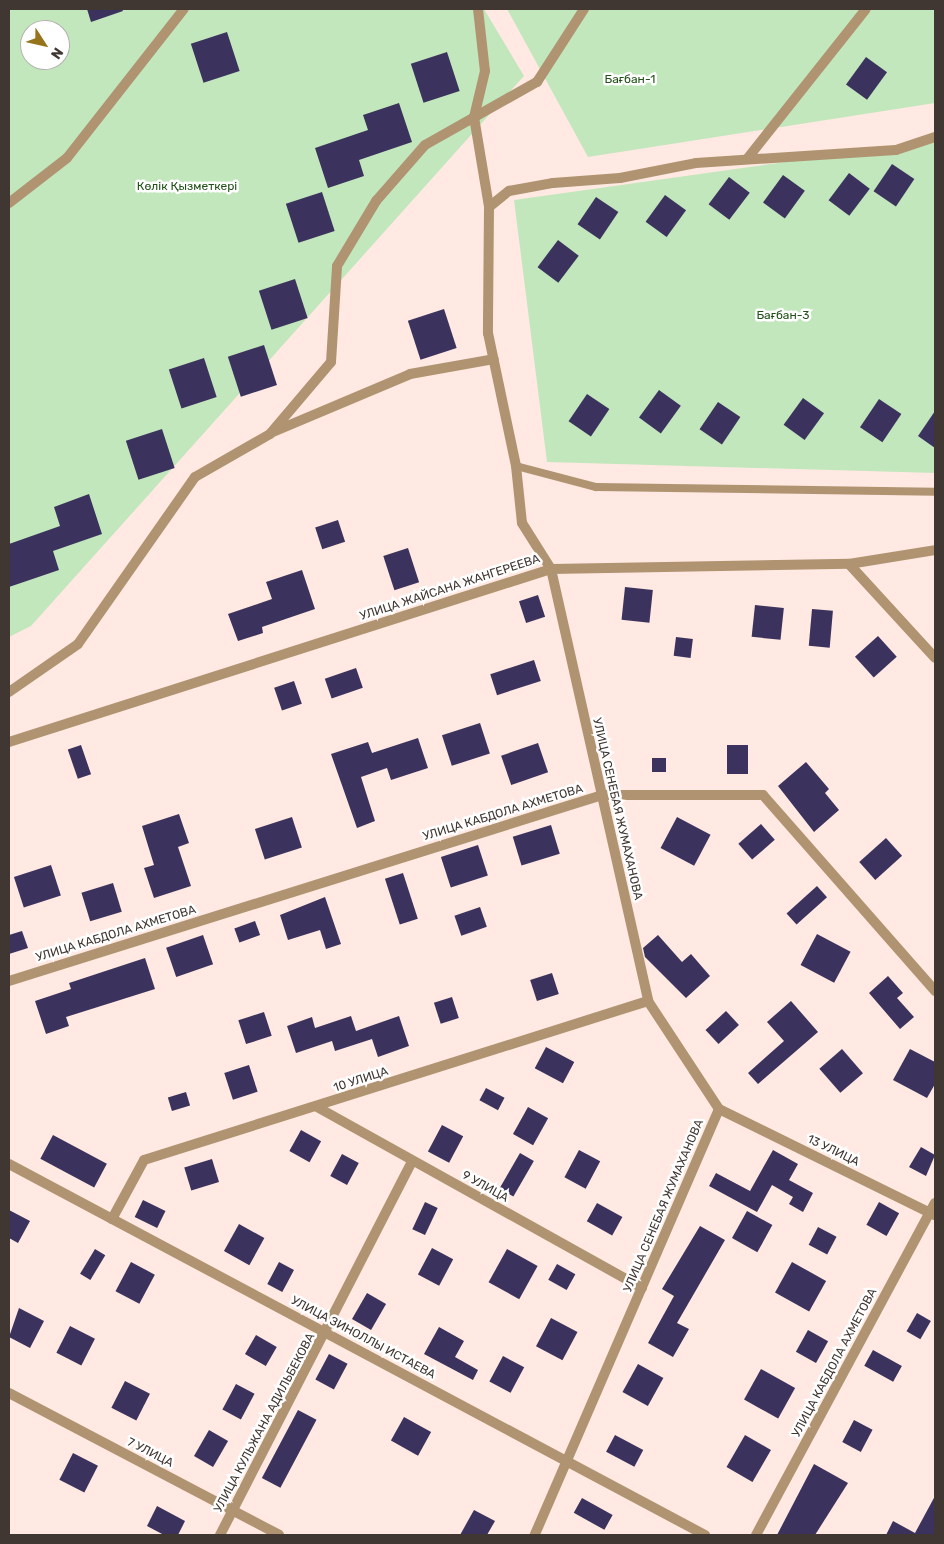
<!DOCTYPE html>
<html>
<head>
<meta charset="utf-8">
<style>
  body { margin:0 }
  #map { position:relative; width:944px; height:1544px; overflow:hidden; background:#ffe9e2; font-family:Rubik,sans-serif }
  div>[style] { position:absolute }
  .green>* { inset:0; background:#c3e7bd }
  .building>* { inset:0; background:#3b335d; transform-origin:0 0 }
  .lane>* { height:8px; margin:-4px; padding:0 4px; transform-origin:4px; border-radius:4px; background:#b09471 }
  .street>* { height:10px; margin:-5px; padding:0 5px; transform-origin:5px; border-radius:5px; background:#b09471 }
  span { translate:-50% -50%; white-space:nowrap; text-align:center; line-height:1.15; -webkit-text-stroke:5px #fff; paint-order:stroke }
  .park-label { font-size:12px; color:#225118 }
  .street-label { font-size:12px; color:#403632 }
  .frame { position:absolute; inset:0; border:10px solid #403632; pointer-events:none }
  .north { position:absolute; left:20px; top:20px; width:50px; height:50px; box-sizing:border-box; background:#fff; border:1px solid #b3afad; border-radius:50%; rotate:125deg; font-size:14px; font-weight:700; line-height:20px; text-align:center; color:#403632 }
  .north::after { content:''; display:block; margin:auto; width:18px; height:22px; background:#95741c; clip-path:polygon(50% 0,100% 100%,50% 72%,0 100%) }
</style>
</head>
<body>
<div id="map">
  <div class="green">
    <div style="clip-path:polygon(evenodd,9px 9px,484px 9px,524px 76px,31px 626px,9px 637px,9px 9px,30px 30px,60px 30px,60px 60px,30px 60px,30px 30px)"></div>
    <div style="clip-path:polygon(507px 9px,935px 9px,935px 103px,588px 157px)"></div>
    <div style="clip-path:polygon(935px 141px,935px 473px,547px 462px,514px 200px)"></div>
  </div>
  <div class="building">
    <div style="clip-path:polygon(87px 9px,122px 9px,123px 11px,91px 22px)"></div>
    <div style="left:227px;top:32px;width:41px;height:38px;rotate:72deg"></div>
    <div style="left:447px;top:52px;width:41px;height:38px;rotate:72deg"></div>
    <div style="left:866px;top:57px;width:26px;height:34px;rotate:36deg"></div>
    <div style="clip-path:polygon(399px 103px,412px 142px,359px 160px,364px 176px,328px 188px,315px 148px,368px 130px,363px 115px)"></div>
    <div style="left:892px;top:164px;width:27px;height:33px;rotate:34deg"></div>
    <div style="left:849px;top:173px;width:26px;height:34px;rotate:37deg"></div>
    <div style="left:783px;top:175px;width:27px;height:34px;rotate:36deg"></div>
    <div style="left:729px;top:177px;width:26px;height:34px;rotate:37deg"></div>
    <div style="left:322px;top:192px;width:41px;height:38px;rotate:72deg"></div>
    <div style="left:665px;top:195px;width:26px;height:33px;rotate:36deg"></div>
    <div style="left:596px;top:197px;width:27px;height:33px;rotate:34deg"></div>
    <div style="left:558px;top:240px;width:26px;height:34px;rotate:37deg"></div>
    <div style="left:295px;top:279px;width:41px;height:38px;rotate:72deg"></div>
    <div style="left:444px;top:309px;width:41px;height:38px;rotate:72deg"></div>
    <div style="left:264px;top:345px;width:42px;height:38px;rotate:72deg"></div>
    <div style="left:204px;top:358px;width:41px;height:37px;rotate:72deg"></div>
    <div style="left:659px;top:390px;width:27px;height:34px;rotate:36deg"></div>
    <div style="left:587px;top:394px;width:27px;height:33px;rotate:34deg"></div>
    <div style="left:803px;top:398px;width:26px;height:33px;rotate:36deg"></div>
    <div style="left:879px;top:399px;width:27px;height:34px;rotate:34deg"></div>
    <div style="left:718px;top:402px;width:27px;height:33px;rotate:34deg"></div>
    <div style="clip-path:polygon(935px 411px,935px 448px,918px 436px)"></div>
    <div style="left:162px;top:429px;width:41px;height:38px;rotate:72deg"></div>
    <div style="clip-path:polygon(89px 494px,102px 534px,53px 551px,59px 570px,9px 587px,9px 544px,60px 526px,54px 507px)"></div>
    <div style="left:338px;top:520px;width:23px;height:24px;rotate:72deg"></div>
    <div style="left:408px;top:548px;width:36px;height:26px;rotate:72deg"></div>
    <div style="clip-path:polygon(302px 570px,315px 609px,262px 627px,263px 633px,238px 641px,228px 614px,272px 599px,266px 582px)"></div>
    <div style="left:625px;top:587px;width:28px;height:33px;rotate:6deg"></div>
    <div style="left:538px;top:595px;width:23px;height:20px;rotate:72deg"></div>
    <div style="left:755px;top:605px;width:29px;height:32px;rotate:6deg"></div>
    <div style="left:812px;top:609px;width:21px;height:37px;rotate:5deg"></div>
    <div style="left:878px;top:636px;width:28px;height:31px;rotate:48deg"></div>
    <div style="left:676px;top:637px;width:17px;height:19px;rotate:7deg"></div>
    <div style="left:534px;top:660px;width:22px;height:46px;rotate:72deg"></div>
    <div style="left:356px;top:668px;width:21px;height:33px;rotate:71deg"></div>
    <div style="left:294px;top:681px;width:24px;height:21px;rotate:71deg"></div>
    <div style="left:480px;top:723px;width:32px;height:40px;rotate:72deg"></div>
    <div style="clip-path:polygon(418px 738px,428px 768px,391px 780px,387px 768px,361px 777px,375px 821px,357px 828px,331px 754px,368px 742px,372px 753px)"></div>
    <div style="left:538px;top:743px;width:31px;height:39px;rotate:71deg"></div>
    <div style="left:81px;top:745px;width:31px;height:14px;rotate:71deg"></div>
    <div style="left:727px;top:745px;width:21px;height:29px"></div>
    <div style="left:652px;top:758px;width:14px;height:14px"></div>
    <div style="clip-path:polygon(806px 762px,829px 789px,825px 793px,839px 810px,814px 832px,778px 786px)"></div>
    <div style="clip-path:polygon(179px 814px,189px 843px,178px 847px,191px 886px,154px 898px,144px 868px,154px 865px,142px 826px)"></div>
    <div style="left:292px;top:817px;width:32px;height:39px;rotate:72deg"></div>
    <div style="left:677px;top:817px;width:38px;height:35px;rotate:28deg"></div>
    <div style="left:761px;top:824px;width:21px;height:30px;rotate:49deg"></div>
    <div style="left:551px;top:825px;width:30px;height:40px;rotate:73deg"></div>
    <div style="left:886px;top:838px;width:24px;height:36px;rotate:48deg"></div>
    <div style="left:478px;top:845px;width:32px;height:39px;rotate:72deg"></div>
    <div style="left:51px;top:865px;width:32px;height:39px;rotate:72deg"></div>
    <div style="left:403px;top:873px;width:48px;height:19px;rotate:72deg"></div>
    <div style="left:113px;top:883px;width:30px;height:33px;rotate:73deg"></div>
    <div style="left:817px;top:886px;width:15px;height:41px;rotate:48deg"></div>
    <div style="clip-path:polygon(325px 897px,341px 944px,326px 949px,320px 930px,288px 940px,280px 915px)"></div>
    <div style="left:480px;top:907px;width:21px;height:27px;rotate:71deg"></div>
    <div style="left:255px;top:921px;width:15px;height:22px;rotate:70deg"></div>
    <div style="clip-path:polygon(22px 931px,28px 948px,9px 954px,9px 935px)"></div>
    <div style="left:817px;top:934px;width:38px;height:35px;rotate:28deg"></div>
    <div style="left:203px;top:935px;width:31px;height:39px;rotate:71deg"></div>
    <div style="clip-path:polygon(658px 935px,682px 962px,691px 954px,710px 976px,686px 998px,645px 957px,643px 948px)"></div>
    <div style="clip-path:polygon(145px 958px,155px 989px,66px 1017px,69px 1026px,46px 1034px,35px 1001px,71px 989px,69px 983px)"></div>
    <div style="left:552px;top:973px;width:22px;height:23px;rotate:72deg"></div>
    <div style="clip-path:polygon(888px 976px,903px 993px,897px 998px,914px 1017px,900px 1029px,869px 993px)"></div>
    <div style="left:452px;top:997px;width:22px;height:19px;rotate:72deg"></div>
    <div style="clip-path:polygon(791px 1001px,818px 1032px,758px 1084px,748px 1073px,784px 1041px,767px 1022px)"></div>
    <div style="left:726px;top:1011px;width:19px;height:28px;rotate:47deg"></div>
    <div style="left:264px;top:1012px;width:25px;height:27px;rotate:72deg"></div>
    <div style="clip-path:polygon(351px 1016px,356px 1031px,399px 1016px,409px 1046px,378px 1057px,372px 1039px,335px 1051px,332px 1041px,296px 1053px,287px 1026px,312px 1017px,315px 1028px)"></div>
    <div style="left:546px;top:1047px;width:32px;height:24px;rotate:28deg"></div>
    <div style="left:842px;top:1049px;width:32px;height:30px;rotate:49deg"></div>
    <div style="clip-path:polygon(910px 1049px,935px 1062px,935px 1084px,927px 1098px,893px 1080px)"></div>
    <div style="left:249px;top:1065px;width:28px;height:26px;rotate:72deg"></div>
    <div style="left:486px;top:1088px;width:21px;height:14px;rotate:28deg"></div>
    <div style="left:186px;top:1092px;width:14px;height:19px;rotate:73deg"></div>
    <div style="left:528px;top:1107px;width:23px;height:31px;rotate:29deg"></div>
    <div style="left:442px;top:1125px;width:24px;height:30px;rotate:28deg"></div>
    <div style="left:301px;top:1130px;width:23px;height:24px;rotate:29deg"></div>
    <div style="left:53px;top:1135px;width:61px;height:27px;rotate:28deg"></div>
    <div style="clip-path:polygon(921px 1147px,935px 1155px,926px 1176px,909px 1167px)"></div>
    <div style="left:579px;top:1150px;width:24px;height:31px;rotate:28deg"></div>
    <div style="clip-path:polygon(773px 1150px,798px 1164px,789px 1180px,813px 1193px,803px 1212px,789px 1204px,793px 1197px,772px 1185px,757px 1212px,709px 1186px,716px 1173px,750px 1191px)"></div>
    <div style="left:520px;top:1153px;width:16px;height:41px;rotate:30deg"></div>
    <div style="left:342px;top:1154px;width:19px;height:25px;rotate:28deg"></div>
    <div style="left:212px;top:1159px;width:24px;height:29px;rotate:73deg"></div>
    <div style="left:143px;top:1200px;width:25px;height:19px;rotate:26deg"></div>
    <div style="left:425px;top:1202px;width:14px;height:30px;rotate:25deg"></div>
    <div style="left:879px;top:1202px;width:23px;height:26px;rotate:29deg"></div>
    <div style="left:597px;top:1203px;width:29px;height:21px;rotate:29deg"></div>
    <div style="clip-path:polygon(9px 1210px,30px 1221px,18px 1243px,9px 1238px)"></div>
    <div style="left:747px;top:1211px;width:29px;height:31px;rotate:29deg"></div>
    <div style="left:239px;top:1224px;width:29px;height:31px;rotate:29deg"></div>
    <div style="clip-path:polygon(700px 1226px,725px 1240px,677px 1323px,689px 1329px,673px 1357px,648px 1343px,674px 1296px,662px 1289px)"></div>
    <div style="left:818px;top:1227px;width:21px;height:20px;rotate:28deg"></div>
    <div style="left:432px;top:1248px;width:24px;height:30px;rotate:28deg"></div>
    <div style="left:95px;top:1249px;width:12px;height:29px;rotate:31deg"></div>
    <div style="left:507px;top:1249px;width:35px;height:38px;rotate:29deg"></div>
    <div style="left:131px;top:1262px;width:27px;height:33px;rotate:28deg"></div>
    <div style="left:279px;top:1262px;width:17px;height:25px;rotate:28deg"></div>
    <div style="left:792px;top:1262px;width:39px;height:35px;rotate:29deg"></div>
    <div style="left:557px;top:1264px;width:21px;height:18px;rotate:29deg"></div>
    <div style="left:367px;top:1293px;width:22px;height:30px;rotate:30deg"></div>
    <div style="clip-path:polygon(19px 1308px,44px 1321px,30px 1348px,9px 1337px)"></div>
    <div style="left:917px;top:1313px;width:16px;height:21px;rotate:30deg"></div>
    <div style="left:551px;top:1318px;width:30px;height:32px;rotate:28deg"></div>
    <div style="left:70px;top:1326px;width:28px;height:30px;rotate:27deg"></div>
    <div style="clip-path:polygon(439px 1327px,464px 1341px,455px 1357px,478px 1370px,473px 1380px,424px 1354px)"></div>
    <div style="left:808px;top:1330px;width:23px;height:25px;rotate:29deg"></div>
    <div style="left:256px;top:1335px;width:24px;height:22px;rotate:30deg"></div>
    <div style="left:873px;top:1350px;width:33px;height:18px;rotate:29deg"></div>
    <div style="left:329px;top:1354px;width:21px;height:29px;rotate:28deg"></div>
    <div style="left:503px;top:1356px;width:24px;height:29px;rotate:28deg"></div>
    <div style="left:638px;top:1364px;width:29px;height:32px;rotate:29deg"></div>
    <div style="left:761px;top:1369px;width:39px;height:35px;rotate:29deg"></div>
    <div style="left:125px;top:1381px;width:28px;height:30px;rotate:27deg"></div>
    <div style="left:236px;top:1384px;width:21px;height:29px;rotate:28deg"></div>
    <div style="left:298px;top:1410px;width:21px;height:77px;rotate:28deg"></div>
    <div style="left:404px;top:1417px;width:31px;height:27px;rotate:29deg"></div>
    <div style="left:854px;top:1420px;width:21px;height:25px;rotate:28deg"></div>
    <div style="left:209px;top:1430px;width:22px;height:30px;rotate:30deg"></div>
    <div style="left:615px;top:1435px;width:32px;height:19px;rotate:28deg"></div>
    <div style="left:745px;top:1435px;width:30px;height:37px;rotate:30deg"></div>
    <div style="left:73px;top:1453px;width:28px;height:30px;rotate:27deg"></div>
    <div style="clip-path:polygon(814px 1464px,848px 1483px,815px 1535px,777px 1535px)"></div>
    <div style="clip-path:polygon(935px 1496px,935px 1535px,886px 1535px,893px 1521px,915px 1533px)"></div>
    <div style="left:582px;top:1498px;width:35px;height:17px;rotate:29deg"></div>
    <div style="clip-path:polygon(157px 1506px,185px 1521px,178px 1535px,164px 1535px,147px 1526px)"></div>
    <div style="clip-path:polygon(474px 1510px,495px 1521px,487px 1535px,460px 1535px)"></div>
  </div>
  <div class="lane">
    <div style="left:516px;top:466px;width:83px;rotate:14.7deg"></div>
    <div style="left:596px;top:487px;width:339px;rotate:0.8deg"></div>
  </div>
  <div class="street">
    <div style="left:478px;top:9px;width:62px;rotate:83.6deg"></div>
    <div style="left:485px;top:71px;width:47px;rotate:103.4deg"></div>
    <div style="left:474px;top:117px;width:91px;rotate:80.5deg"></div>
    <div style="left:489px;top:207px;width:126px;rotate:90.5deg"></div>
    <div style="left:488px;top:333px;width:136px;rotate:78.1deg"></div>
    <div style="left:516px;top:466px;width:57px;rotate:84deg"></div>
    <div style="left:522px;top:523px;width:54px;rotate:57.8deg"></div>
    <div style="left:551px;top:569px;width:443px;rotate:77.3deg"></div>
    <div style="left:648px;top:1001px;width:129px;rotate:56.7deg"></div>
    <div style="left:719px;top:1109px;width:464px;rotate:113.4deg"></div>
    <div style="left:747px;top:159px;width:191px;rotate:-51.6deg"></div>
    <div style="left:9px;top:203px;width:73px;rotate:-37.8deg"></div>
    <div style="left:67px;top:158px;width:189px;rotate:-51.9deg"></div>
    <div style="left:489px;top:207px;width:26px;rotate:-39deg"></div>
    <div style="left:509px;top:191px;width:45px;rotate:-10.3deg"></div>
    <div style="left:553px;top:183px;width:67px;rotate:-4.3deg"></div>
    <div style="left:620px;top:178px;width:77px;rotate:-11.2deg"></div>
    <div style="left:696px;top:163px;width:200px;rotate:-3.7deg"></div>
    <div style="left:896px;top:150px;width:41px;rotate:-18.4deg"></div>
    <div style="left:273px;top:432px;width:149px;rotate:-22.9deg"></div>
    <div style="left:410px;top:374px;width:85px;rotate:-10.1deg"></div>
    <div style="left:849px;top:564px;width:87px;rotate:-9.2deg"></div>
    <div style="left:9px;top:692px;width:84px;rotate:-34.8deg"></div>
    <div style="left:78px;top:644px;width:204px;rotate:-55deg"></div>
    <div style="left:195px;top:477px;width:86px;rotate:-29.8deg"></div>
    <div style="left:270px;top:434px;width:94px;rotate:-49.7deg"></div>
    <div style="left:331px;top:362px;width:96px;rotate:-86.4deg"></div>
    <div style="left:337px;top:266px;width:76px;rotate:-59deg"></div>
    <div style="left:376px;top:201px;width:74px;rotate:-48.8deg"></div>
    <div style="left:425px;top:145px;width:129px;rotate:-29.4deg"></div>
    <div style="left:537px;top:82px;width:87px;rotate:-57.2deg"></div>
    <div style="left:9px;top:742px;width:569px;rotate:-17.7deg"></div>
    <div style="left:551px;top:569px;width:298px;rotate:-1deg"></div>
    <div style="left:849px;top:564px;width:127px;rotate:47.5deg"></div>
    <div style="left:9px;top:981px;width:621px;rotate:-17.41deg"></div>
    <div style="left:602px;top:795px;width:161px"></div>
    <div style="left:763px;top:795px;width:261px;rotate:48.7deg"></div>
    <div style="left:317px;top:1107px;width:372px;rotate:29.1deg"></div>
    <div style="left:719px;top:1109px;width:240px;rotate:26.2deg"></div>
    <div style="left:9px;top:1164px;width:789px;rotate:28.06deg"></div>
    <div style="left:112px;top:1219px;width:67px;rotate:-61.5deg"></div>
    <div style="left:144px;top:1160px;width:528px;rotate:-17.51deg"></div>
    <div style="left:9px;top:1393px;width:305px;rotate:27.7deg"></div>
    <div style="left:220px;top:1535px;width:420px;rotate:-62.8deg"></div>
    <div style="left:756px;top:1535px;width:377px;rotate:-61.7deg"></div>
  </div>
  <div class="park-label">
    <span style="left:630px;top:80px">Бағбан-1</span>
    <span style="left:187px;top:187px">Көлік Қызметкері</span>
    <span style="left:783px;top:316px">Бағбан-3</span>
  </div>
  <div class="street-label">
    <span style="left:450px;top:588px;rotate:-18deg">УЛИЦА ЖАЙСАНА ЖАНГЕРЕЕВА</span>
    <span style="left:617px;top:809px;rotate:77deg">УЛИЦА СЕНЕБАЯ ЖУМАХАНОВА</span>
    <span style="left:503px;top:813px;rotate:-17deg">УЛИЦА КАБДОЛА АХМЕТОВА</span>
    <span style="left:116px;top:934px;rotate:-17deg">УЛИЦА КАБДОЛА АХМЕТОВА</span>
    <span style="left:361px;top:1080px;rotate:-18deg">10 УЛИЦА</span>
    <span style="left:833px;top:1151px;rotate:26deg">13 УЛИЦА</span>
    <span style="left:485px;top:1187px;rotate:29deg">9 УЛИЦА</span>
    <span style="left:664px;top:1206px;rotate:-67deg">УЛИЦА СЕНЕБАЯ ЖУМАХАНОВА</span>
    <span style="left:363px;top:1338px;rotate:28deg">УЛИЦА ЗИНОЛЛЫ ИСТАЕВА</span>
    <span style="left:835px;top:1363px;rotate:-62deg">УЛИЦА КАБДОЛА АХМЕТОВА</span>
    <span style="left:265px;top:1423px;rotate:-62deg">УЛИЦА КУЛЬЖАНА АДИЛЬБЕКОВА</span>
    <span style="left:150px;top:1453px;rotate:27deg">7 УЛИЦА</span>
  </div>
  <div class="frame"></div>
  <div class="north">N</div>
</div>
</body>
</html>
